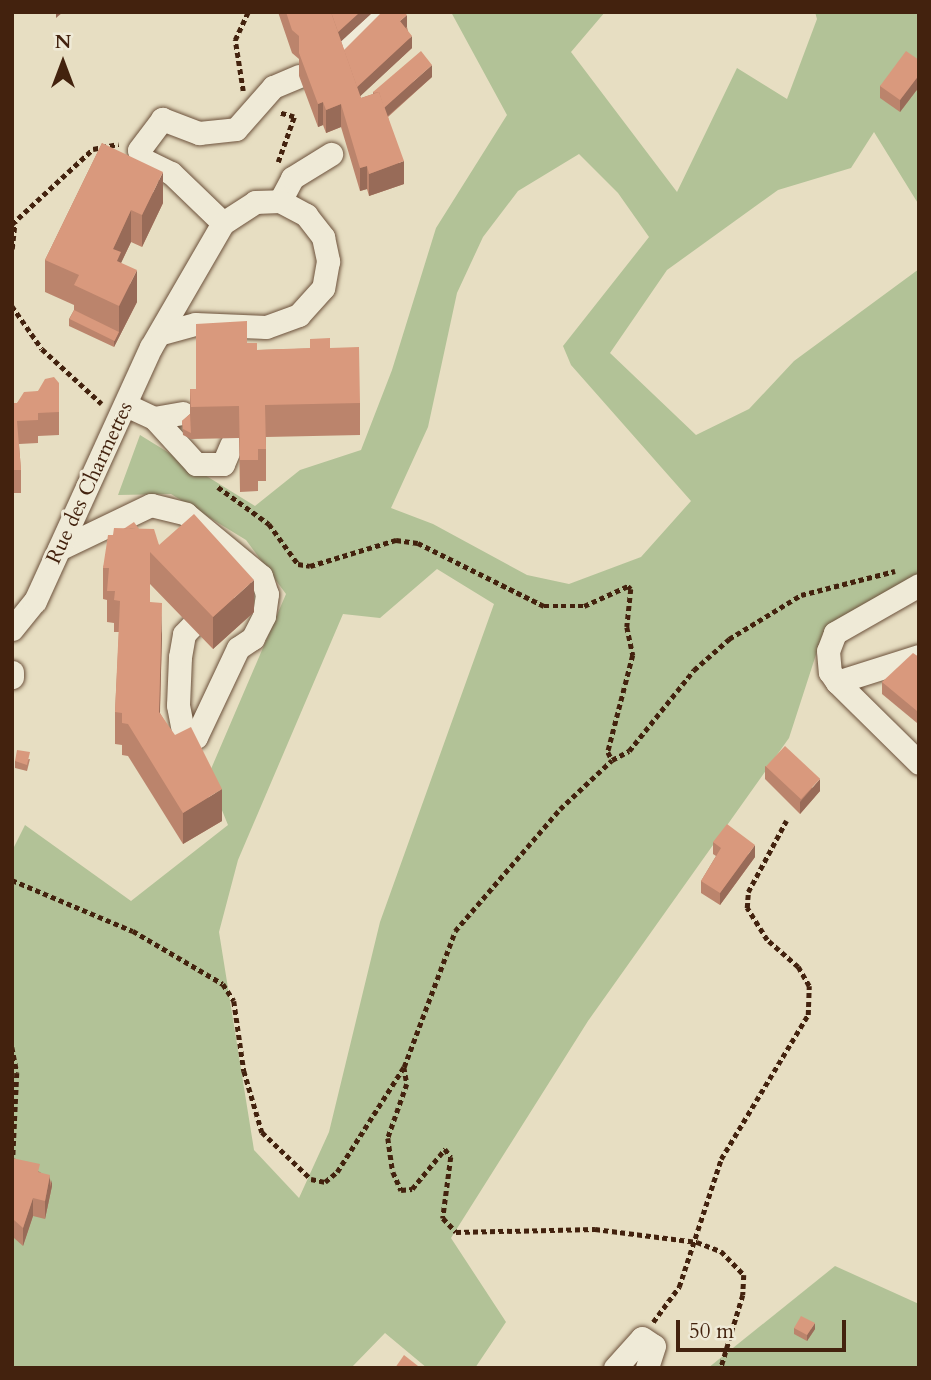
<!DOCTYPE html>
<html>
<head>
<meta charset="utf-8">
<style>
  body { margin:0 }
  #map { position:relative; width:931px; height:1380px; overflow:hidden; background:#e7dec2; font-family:Cardo,serif }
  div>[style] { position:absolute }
  .green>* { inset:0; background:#b2c297 }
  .path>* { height:4.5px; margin-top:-2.25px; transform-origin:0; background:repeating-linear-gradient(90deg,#43220e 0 5px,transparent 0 8.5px) }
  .roads { filter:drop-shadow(0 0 2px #6c513b) drop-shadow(0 0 2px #6c513b) }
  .minor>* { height:23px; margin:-11.5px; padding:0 11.5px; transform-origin:11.5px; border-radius:11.5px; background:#efead7 }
  .wall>* { inset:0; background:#bb846c }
  .shaded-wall>* { inset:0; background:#986b58 }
  .building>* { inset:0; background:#d9997d; transform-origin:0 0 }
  span { translate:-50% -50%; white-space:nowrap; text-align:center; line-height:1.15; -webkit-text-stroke:6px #efead7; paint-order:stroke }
  .street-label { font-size:21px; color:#43220e }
  .frame { position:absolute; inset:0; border:14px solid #43220e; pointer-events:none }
  .north { position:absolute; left:28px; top:28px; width:70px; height:70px; -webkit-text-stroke:5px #efead7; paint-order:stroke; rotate:0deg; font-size:19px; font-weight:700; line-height:28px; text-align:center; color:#43220e }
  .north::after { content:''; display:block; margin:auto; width:24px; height:32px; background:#43220e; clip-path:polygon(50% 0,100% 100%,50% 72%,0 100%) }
  .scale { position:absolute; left:676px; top:1320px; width:170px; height:32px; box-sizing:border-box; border:4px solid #43220e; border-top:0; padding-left:9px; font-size:21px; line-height:24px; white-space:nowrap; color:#43220e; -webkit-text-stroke:5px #efead7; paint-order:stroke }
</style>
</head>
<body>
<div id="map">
  <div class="green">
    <div style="clip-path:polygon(evenodd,451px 12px,605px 12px,571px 52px,677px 192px,737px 68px,787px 99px,817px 19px,815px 12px,919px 12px,919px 205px,874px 132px,851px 168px,778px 190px,667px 270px,610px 353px,696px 435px,749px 409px,794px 361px,919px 269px,919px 576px,823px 633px,789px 738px,588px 1021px,451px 1238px,506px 1322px,475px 1368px,427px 1368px,385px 1333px,351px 1368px,12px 1368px,12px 851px,25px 825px,131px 901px,228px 825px,208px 776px,286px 594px,246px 540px,171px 494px,118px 495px,140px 435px,255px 506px,300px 470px,361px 450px,392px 370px,436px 228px,507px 115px,451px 12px,579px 154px,618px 193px,649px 237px,563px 346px,571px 365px,691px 501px,641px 557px,569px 584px,527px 575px,433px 524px,391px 508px,428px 427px,457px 293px,483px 237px,518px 191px,579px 154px,451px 12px,437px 569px,494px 604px,380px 922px,329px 1132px,299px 1198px,254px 1150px,219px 932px,238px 860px,343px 614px,380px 618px,437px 569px)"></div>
    <div style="clip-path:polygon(835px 1266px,919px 1304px,919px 1368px,708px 1368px)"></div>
  </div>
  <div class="path">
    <div style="left:243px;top:91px;width:52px;rotate:-98.9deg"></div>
    <div style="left:235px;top:40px;width:31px;rotate:-65deg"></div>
    <div style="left:278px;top:162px;width:48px;rotate:-70.4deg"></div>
    <div style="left:294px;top:117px;width:15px;rotate:-164deg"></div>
    <div style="left:12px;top:224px;width:110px;rotate:-42.8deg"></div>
    <div style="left:93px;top:149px;width:26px;rotate:-11deg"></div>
    <div style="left:12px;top:249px;width:27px;rotate:-84deg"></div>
    <div style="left:12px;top:306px;width:52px;rotate:55.1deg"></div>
    <div style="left:42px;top:349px;width:81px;rotate:42.5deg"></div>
    <div style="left:218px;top:487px;width:63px;rotate:36deg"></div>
    <div style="left:269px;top:524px;width:49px;rotate:54.1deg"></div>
    <div style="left:298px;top:564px;width:12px;rotate:9deg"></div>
    <div style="left:310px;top:566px;width:90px;rotate:-16.8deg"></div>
    <div style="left:396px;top:540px;width:22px;rotate:8deg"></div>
    <div style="left:418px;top:543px;width:141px;rotate:26.6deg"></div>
    <div style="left:544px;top:606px;width:40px"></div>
    <div style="left:584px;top:606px;width:48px;rotate:-24.4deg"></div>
    <div style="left:628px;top:586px;width:4px;rotate:45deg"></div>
    <div style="left:631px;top:589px;width:38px;rotate:96deg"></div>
    <div style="left:627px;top:627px;width:29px;rotate:78deg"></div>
    <div style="left:633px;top:655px;width:100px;rotate:104.5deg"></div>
    <div style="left:608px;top:752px;width:9px;rotate:63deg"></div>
    <div style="left:12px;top:880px;width:131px;rotate:22.9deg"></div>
    <div style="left:133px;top:931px;width:104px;rotate:30.5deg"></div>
    <div style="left:223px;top:984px;width:20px;rotate:57deg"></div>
    <div style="left:234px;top:1001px;width:71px;rotate:81.9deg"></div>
    <div style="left:244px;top:1071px;width:64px;rotate:73.6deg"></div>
    <div style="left:262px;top:1132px;width:68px;rotate:43.8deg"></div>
    <div style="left:311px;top:1179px;width:14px;rotate:12deg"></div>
    <div style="left:325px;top:1182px;width:16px;rotate:-40deg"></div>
    <div style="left:337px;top:1172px;width:125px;rotate:-57.5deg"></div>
    <div style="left:404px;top:1067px;width:145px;rotate:-69.4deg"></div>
    <div style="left:455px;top:931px;width:161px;rotate:-49.3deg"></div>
    <div style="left:560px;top:809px;width:71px;rotate:-43.3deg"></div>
    <div style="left:612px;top:760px;width:19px;rotate:-28deg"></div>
    <div style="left:629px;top:751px;width:104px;rotate:-51.3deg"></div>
    <div style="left:694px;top:670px;width:47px;rotate:-41.5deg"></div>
    <div style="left:729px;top:639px;width:84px;rotate:-31.4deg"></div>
    <div style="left:801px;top:595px;width:97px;rotate:-14.3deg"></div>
    <div style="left:12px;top:1047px;width:26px;rotate:79deg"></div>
    <div style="left:17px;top:1073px;width:85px;rotate:92.7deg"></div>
    <div style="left:404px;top:1067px;width:17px;rotate:80deg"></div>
    <div style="left:407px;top:1084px;width:57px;rotate:109.4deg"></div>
    <div style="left:388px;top:1138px;width:34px;rotate:82deg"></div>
    <div style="left:393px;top:1172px;width:20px;rotate:66deg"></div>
    <div style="left:401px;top:1190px;width:11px;rotate:-5deg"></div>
    <div style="left:412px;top:1189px;width:52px;rotate:-50.5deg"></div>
    <div style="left:445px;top:1149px;width:10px;rotate:53deg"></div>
    <div style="left:451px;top:1157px;width:62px;rotate:97.5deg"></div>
    <div style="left:443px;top:1218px;width:19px;rotate:47deg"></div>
    <div style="left:456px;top:1232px;width:139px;rotate:-1.2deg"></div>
    <div style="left:595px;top:1229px;width:103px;rotate:7.3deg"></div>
    <div style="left:697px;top:1242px;width:26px;rotate:21deg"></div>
    <div style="left:721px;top:1251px;width:33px;rotate:46deg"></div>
    <div style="left:744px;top:1275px;width:20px;rotate:93deg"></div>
    <div style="left:743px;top:1295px;width:76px;rotate:106.8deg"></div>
    <div style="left:653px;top:1322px;width:44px;rotate:-53.4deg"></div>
    <div style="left:679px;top:1287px;width:135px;rotate:-71.8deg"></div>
    <div style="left:721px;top:1159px;width:168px;rotate:-58.9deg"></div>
    <div style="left:808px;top:1015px;width:29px;rotate:-88deg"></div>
    <div style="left:809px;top:986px;width:22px;rotate:-120deg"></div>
    <div style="left:798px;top:967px;width:41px;rotate:-138.9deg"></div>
    <div style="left:767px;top:940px;width:38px;rotate:-122deg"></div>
    <div style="left:747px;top:908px;width:16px;rotate:-86deg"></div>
    <div style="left:748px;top:892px;width:81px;rotate:-61.8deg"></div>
  </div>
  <div class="roads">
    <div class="minor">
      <div style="left:338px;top:55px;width:64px;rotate:-41.9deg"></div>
      <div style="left:280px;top:201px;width:26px;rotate:-62deg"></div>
      <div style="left:292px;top:178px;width:46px;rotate:-31.6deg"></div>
      <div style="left:223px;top:223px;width:72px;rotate:-136.1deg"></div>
      <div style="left:171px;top:173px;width:32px;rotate:-154deg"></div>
      <div style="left:142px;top:159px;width:9px;rotate:-108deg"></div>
      <div style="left:139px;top:150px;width:39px;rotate:-53deg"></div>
      <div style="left:162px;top:119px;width:40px;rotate:21deg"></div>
      <div style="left:199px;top:133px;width:37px;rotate:-6deg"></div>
      <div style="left:236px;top:129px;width:56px;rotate:-48.6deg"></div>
      <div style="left:273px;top:87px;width:28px;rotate:-23deg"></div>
      <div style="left:126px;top:405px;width:31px;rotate:25deg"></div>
      <div style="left:154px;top:418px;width:62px;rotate:47.6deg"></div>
      <div style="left:196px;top:464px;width:27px"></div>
      <div style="left:223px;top:464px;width:21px;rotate:-67deg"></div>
      <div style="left:154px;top:418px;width:29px;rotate:-10deg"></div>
      <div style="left:59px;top:549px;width:102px;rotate:-25.6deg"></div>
      <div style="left:151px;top:505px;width:36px;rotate:14deg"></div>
      <div style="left:186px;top:514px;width:97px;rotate:39.6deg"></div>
      <div style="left:261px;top:576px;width:19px;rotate:72deg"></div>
      <div style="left:267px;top:594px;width:22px;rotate:98deg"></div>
      <div style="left:264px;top:616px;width:25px;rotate:117deg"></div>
      <div style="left:253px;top:638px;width:18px;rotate:146deg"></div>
      <div style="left:238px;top:648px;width:98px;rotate:115.3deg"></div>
      <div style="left:196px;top:737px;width:14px;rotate:-155deg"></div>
      <div style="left:183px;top:731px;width:26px;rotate:-101deg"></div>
      <div style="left:178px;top:705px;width:48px;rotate:-87.6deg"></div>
      <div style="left:180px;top:657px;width:23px;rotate:-80deg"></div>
      <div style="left:184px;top:634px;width:37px;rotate:-46deg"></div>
      <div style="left:919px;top:585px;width:97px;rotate:150.3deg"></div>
      <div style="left:835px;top:633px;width:19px;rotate:111deg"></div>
      <div style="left:828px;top:651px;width:21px;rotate:85deg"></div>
      <div style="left:830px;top:672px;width:12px;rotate:55deg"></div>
      <div style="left:837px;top:682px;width:115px;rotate:44.6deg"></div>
      <div style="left:12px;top:629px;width:36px;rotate:-51deg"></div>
      <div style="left:35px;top:601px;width:279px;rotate:-65.5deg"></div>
      <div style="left:151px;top:347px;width:143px;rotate:-59.9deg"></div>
      <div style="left:223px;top:223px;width:38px;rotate:-33deg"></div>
      <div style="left:255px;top:202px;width:25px;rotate:-2deg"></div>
      <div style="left:280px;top:201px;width:30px;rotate:28deg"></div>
      <div style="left:306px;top:215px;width:28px;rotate:52deg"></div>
      <div style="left:323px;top:237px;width:25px;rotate:78deg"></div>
      <div style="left:328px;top:261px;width:27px;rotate:100deg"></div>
      <div style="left:323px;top:288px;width:36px;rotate:132deg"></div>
      <div style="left:299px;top:315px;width:35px;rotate:160deg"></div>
      <div style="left:266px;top:327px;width:71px;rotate:-177.6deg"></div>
      <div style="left:195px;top:324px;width:34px;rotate:165deg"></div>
      <div style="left:12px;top:672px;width:5px;rotate:90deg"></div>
      <div style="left:837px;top:682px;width:86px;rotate:-17.6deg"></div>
      <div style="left:615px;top:1368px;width:40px;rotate:-48deg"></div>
      <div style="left:642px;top:1338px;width:14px;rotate:34deg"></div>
      <div style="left:654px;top:1346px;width:23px;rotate:108deg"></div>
    </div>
  </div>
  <div class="wall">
    <div style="clip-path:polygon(278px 12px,373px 12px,341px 41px,344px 50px,407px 27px,412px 48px,360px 96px,361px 98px,373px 94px,373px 92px,432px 77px,388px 117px,404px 184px,369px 196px,367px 189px,360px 191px,341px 127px,326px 133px,323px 125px,318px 127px,299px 76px,299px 59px,292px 53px)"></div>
    <div style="clip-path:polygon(919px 60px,919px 87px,900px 112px,880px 98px,880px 86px)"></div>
    <div style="clip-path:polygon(102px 143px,163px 203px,142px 247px,131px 242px,121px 263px,137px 302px,114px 347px,69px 326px,69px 319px,74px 310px,74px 305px,45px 292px,45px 260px)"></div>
    <div style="clip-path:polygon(247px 343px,257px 350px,330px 348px,360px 403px,360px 435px,266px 437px,266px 481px,258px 481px,258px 491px,240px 492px,239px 438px,191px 439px,183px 435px,182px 421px,190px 414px,190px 389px,196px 389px)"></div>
    <div style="clip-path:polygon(59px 383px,59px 435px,38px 436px,38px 443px,19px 444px,21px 470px,21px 493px,12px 493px,12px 403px,17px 403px,38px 391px)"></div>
    <div style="clip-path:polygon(125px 528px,139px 529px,159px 545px,254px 612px,213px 649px,150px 584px,150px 602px,162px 634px,160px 713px,222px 821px,183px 844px,128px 756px,122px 755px,122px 745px,115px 744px,115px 712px,119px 632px,114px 632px,114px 623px,107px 622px,107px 600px,103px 599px,103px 568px,113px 535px)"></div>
    <div style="clip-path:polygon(919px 657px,919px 721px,917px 723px,882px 694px,882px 682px)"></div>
    <div style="clip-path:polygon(30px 759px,27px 771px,15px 768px,15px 761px)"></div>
    <div style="clip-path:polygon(765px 766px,820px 791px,800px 814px,765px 779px)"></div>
    <div style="clip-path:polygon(713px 842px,755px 857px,720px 905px,701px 893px,701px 881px,716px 856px,713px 854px)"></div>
    <div style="clip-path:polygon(12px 1158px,40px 1172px,50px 1179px,52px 1186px,45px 1219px,33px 1216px,23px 1246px,14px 1238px,12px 1237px)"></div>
    <div style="clip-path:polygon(794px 1328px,815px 1329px,807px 1341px,794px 1334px)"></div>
  </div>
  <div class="shaded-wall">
    <div style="clip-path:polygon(56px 12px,63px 12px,56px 18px)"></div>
    <div style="clip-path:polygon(360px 12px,373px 12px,335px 47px,335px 35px)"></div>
    <div style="clip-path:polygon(407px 15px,407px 27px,400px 33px,400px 21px)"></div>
    <div style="clip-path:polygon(412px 36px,412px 48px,354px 102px,354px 90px)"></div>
    <div style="clip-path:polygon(432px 65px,432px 77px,381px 122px,381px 110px)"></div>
    <div style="clip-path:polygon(919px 75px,919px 87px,900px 112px,900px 100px)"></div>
    <div style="clip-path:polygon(323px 102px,323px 125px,318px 127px,318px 104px)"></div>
    <div style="clip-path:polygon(341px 104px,341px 127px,326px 133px,326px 110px)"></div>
    <div style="clip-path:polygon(404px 161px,404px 184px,369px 196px,369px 174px)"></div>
    <div style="clip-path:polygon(367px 166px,367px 189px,360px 191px,360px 168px)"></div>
    <div style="clip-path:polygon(163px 172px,163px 203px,142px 247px,142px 215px)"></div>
    <div style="clip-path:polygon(131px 210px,131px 242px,121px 263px,121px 284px,113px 249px)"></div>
    <div style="clip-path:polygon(137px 270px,137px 302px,114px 347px,114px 341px,119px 332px,119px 306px)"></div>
    <div style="clip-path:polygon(254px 580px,254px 612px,213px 649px,213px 617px)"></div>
    <div style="clip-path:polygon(162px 603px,162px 634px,159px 743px,159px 712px)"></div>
    <div style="clip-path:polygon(919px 709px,919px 721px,917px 723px,917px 711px)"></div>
    <div style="clip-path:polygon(820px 779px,820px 791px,800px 814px,800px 802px)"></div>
    <div style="clip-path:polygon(222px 789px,222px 821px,183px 844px,183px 813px)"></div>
    <div style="clip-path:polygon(755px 845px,755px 857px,720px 905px,720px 893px)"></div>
    <div style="clip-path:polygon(50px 1175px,50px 1187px,52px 1180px,52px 1186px,45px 1219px,45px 1201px)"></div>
    <div style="clip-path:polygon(33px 1198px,33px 1216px,23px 1246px,23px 1228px)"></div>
    <div style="clip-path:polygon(815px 1323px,815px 1329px,807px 1341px,807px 1335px)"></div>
  </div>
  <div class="building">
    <div style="clip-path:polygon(286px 12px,331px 12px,361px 98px,379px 92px,404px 161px,369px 174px,367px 166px,360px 168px,341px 104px,326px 110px,323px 102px,318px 104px,299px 53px,299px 36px,292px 30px)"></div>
    <div style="clip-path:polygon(331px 12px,360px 12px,338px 32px)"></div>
    <div style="clip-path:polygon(382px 12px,404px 12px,407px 15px,400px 21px,412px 36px,357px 87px,344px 50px)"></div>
    <div style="clip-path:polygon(421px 51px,432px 65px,384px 108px,379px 92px,374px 93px,373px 92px)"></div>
    <div style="clip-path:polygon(906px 51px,919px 60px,919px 75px,900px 100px,880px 86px)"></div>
    <div style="clip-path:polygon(102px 143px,163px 172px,142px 215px,131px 210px,113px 249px,121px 252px,117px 261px,137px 270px,119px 306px,74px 285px,79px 275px,45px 260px)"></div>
    <div style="left:74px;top:310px;width:50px;height:10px;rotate:26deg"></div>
    <div style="clip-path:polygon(247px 321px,247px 343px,257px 343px,257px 350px,310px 348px,310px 339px,330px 338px,330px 348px,359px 347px,360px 403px,265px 405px,266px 449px,258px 449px,258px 460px,240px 460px,239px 406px,191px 407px,190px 389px,196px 389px,196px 324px)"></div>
    <div style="clip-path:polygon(54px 377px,59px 383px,59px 412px,38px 413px,38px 420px,17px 421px,21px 470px,12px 470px,12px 403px,17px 403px,24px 392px,38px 391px,45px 379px)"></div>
    <div style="clip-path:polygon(190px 414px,191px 433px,183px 429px,182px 421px)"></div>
    <div style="clip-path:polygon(194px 514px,254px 580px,213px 617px,150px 552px,150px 602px,162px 603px,159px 712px,175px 735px,191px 727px,222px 789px,183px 813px,128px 724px,122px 723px,122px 713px,115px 712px,120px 601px,114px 600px,115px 591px,107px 591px,109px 568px,103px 568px,108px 535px,113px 535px,114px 528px,154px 529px,159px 545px)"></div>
    <div style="clip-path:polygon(134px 522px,139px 529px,125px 528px)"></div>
    <div style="clip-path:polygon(913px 653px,919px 657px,919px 709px,917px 711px,882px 682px)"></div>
    <div style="left:785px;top:746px;width:48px;height:28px;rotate:43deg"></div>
    <div style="clip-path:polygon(17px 750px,30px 752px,27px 765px,15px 761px)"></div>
    <div style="clip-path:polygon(727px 824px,755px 845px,720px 893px,701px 881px,721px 848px,713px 842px)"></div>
    <div style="clip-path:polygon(12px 1158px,40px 1164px,38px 1172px,50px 1175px,45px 1201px,33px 1198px,23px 1228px,14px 1220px,12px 1220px)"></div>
    <div style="clip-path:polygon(801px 1316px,815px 1323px,807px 1335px,794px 1328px)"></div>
    <div style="clip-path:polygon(404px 1355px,418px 1366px,417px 1368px,395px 1368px)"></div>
  </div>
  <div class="street-label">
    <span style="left:90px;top:483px;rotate:-65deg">Rue des Charmettes</span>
  </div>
  <div class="frame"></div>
  <div class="north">N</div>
  <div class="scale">50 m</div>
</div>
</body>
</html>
